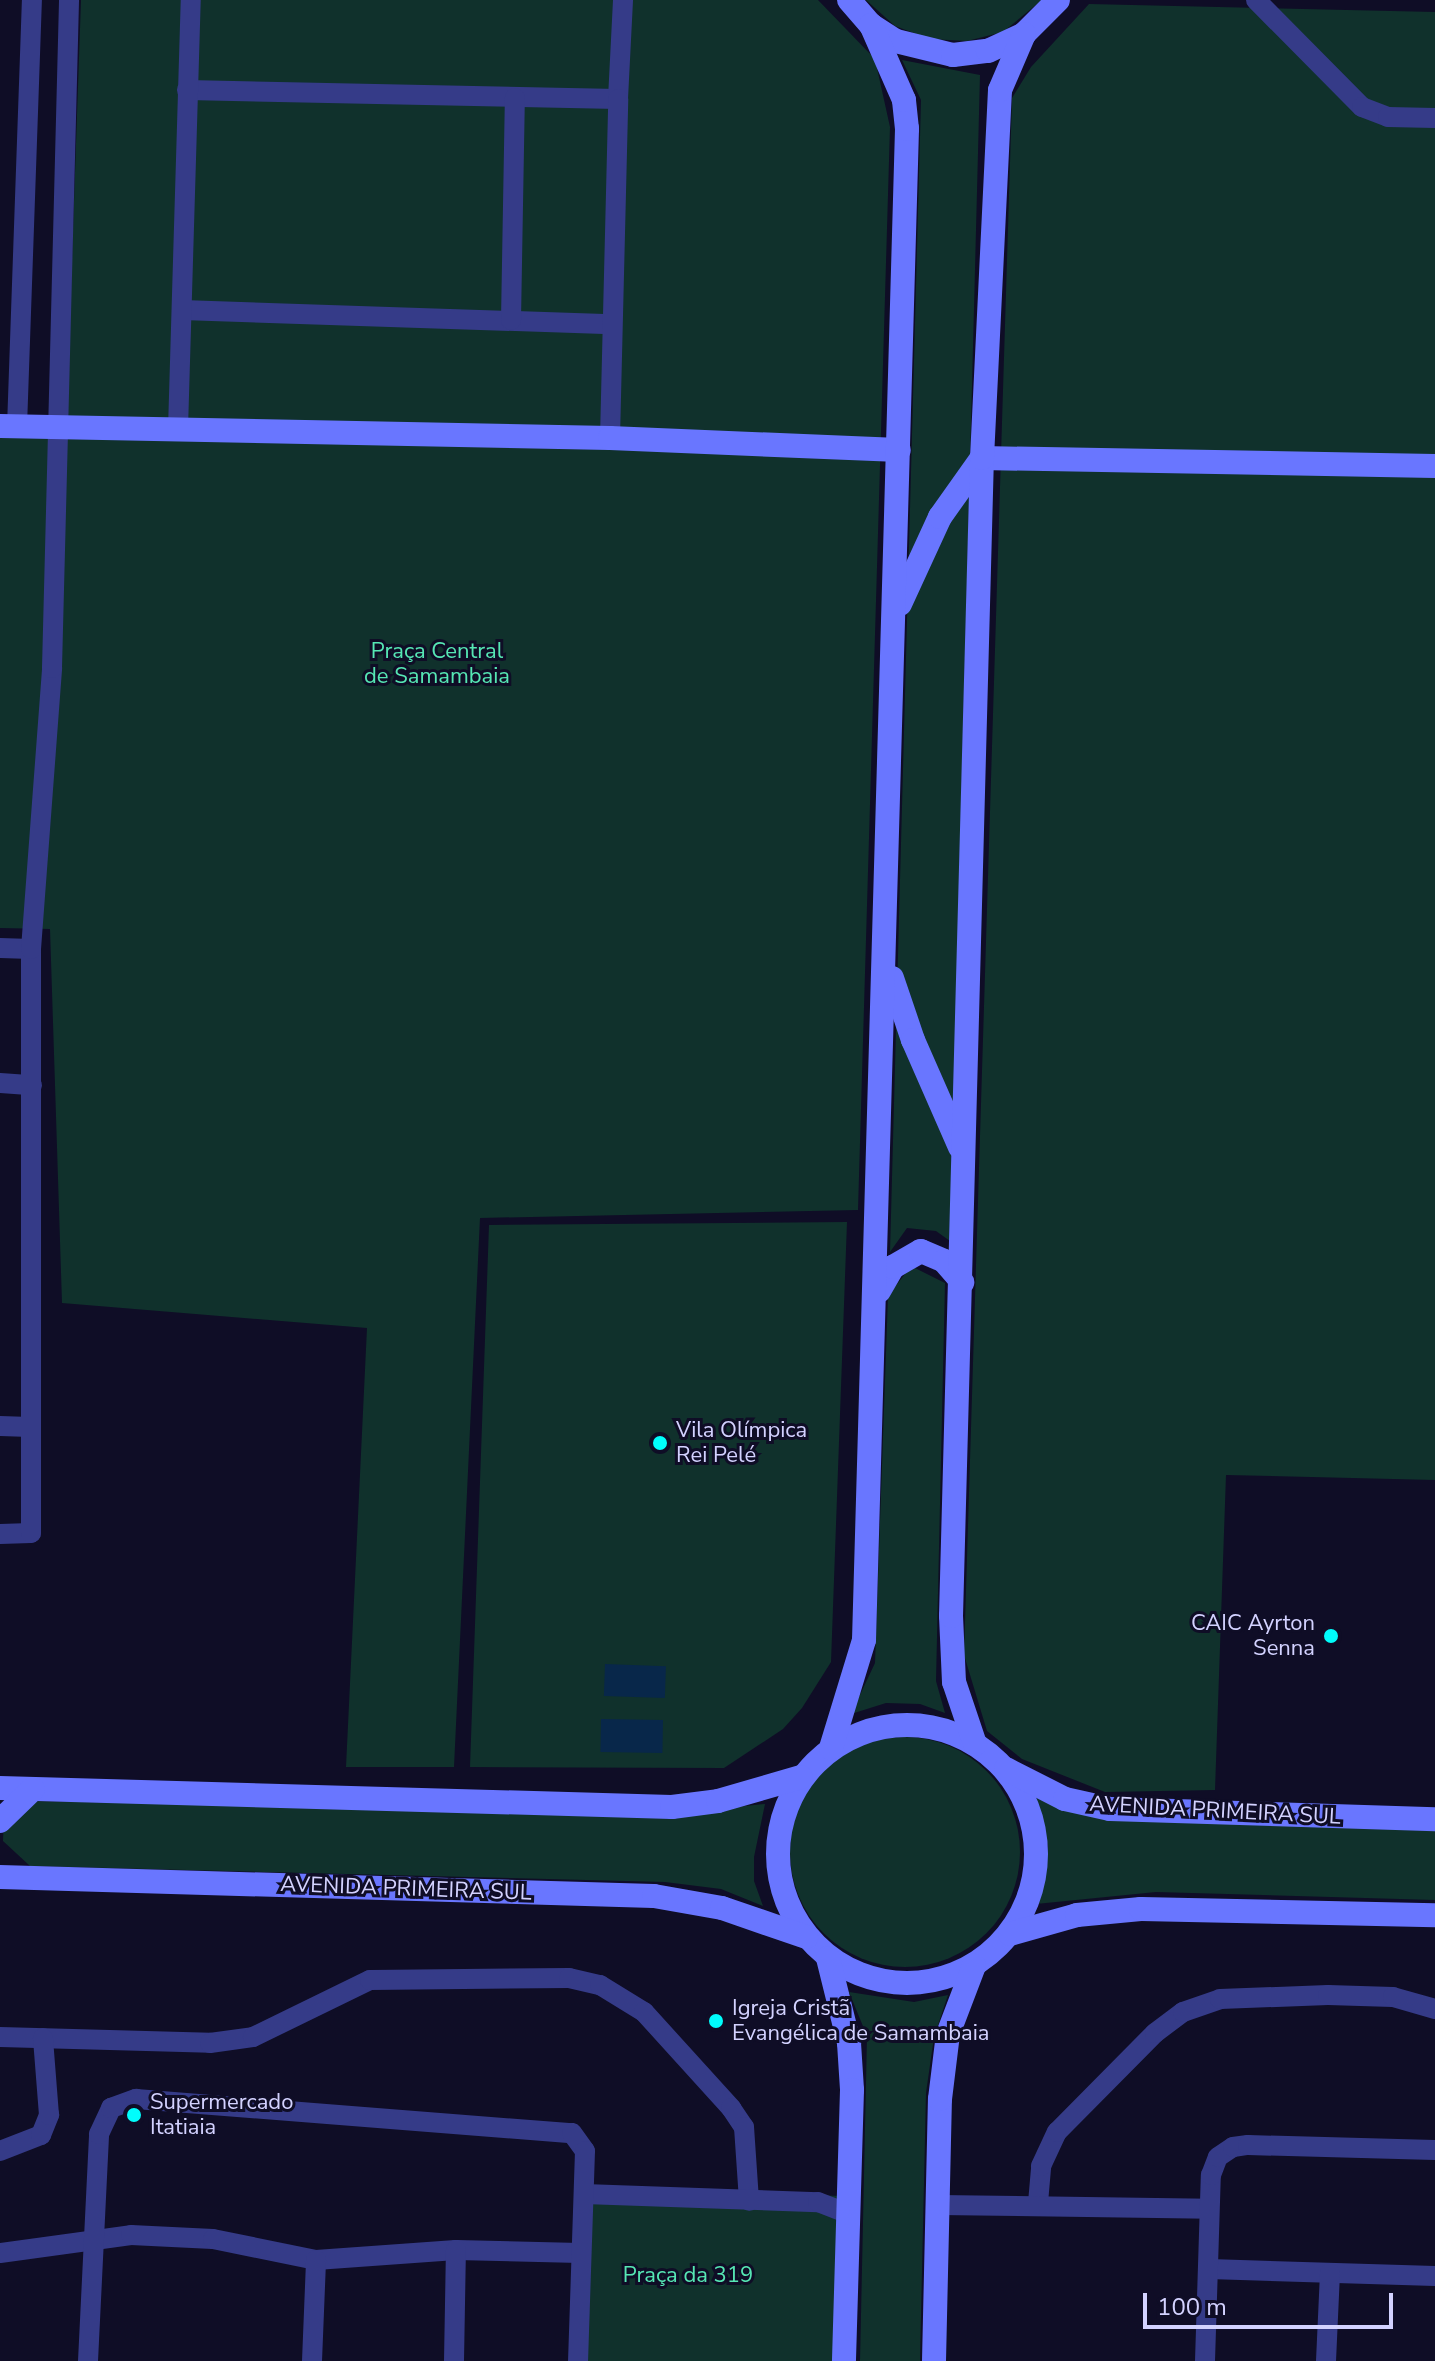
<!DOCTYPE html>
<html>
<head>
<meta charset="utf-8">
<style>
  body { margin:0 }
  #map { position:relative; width:1435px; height:2361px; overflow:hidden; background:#0f0d26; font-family:"Nunito Sans",sans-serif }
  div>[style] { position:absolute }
  .green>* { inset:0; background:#10312c; transform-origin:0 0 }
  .round { border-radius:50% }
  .water>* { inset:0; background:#08274a; transform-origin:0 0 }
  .street>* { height:20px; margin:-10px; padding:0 10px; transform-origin:10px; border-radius:10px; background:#353b88 }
  .secondary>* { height:24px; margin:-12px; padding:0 12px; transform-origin:12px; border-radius:12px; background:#6976ff }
  .secondary>.ring { margin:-12px; padding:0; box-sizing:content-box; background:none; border:24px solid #6976ff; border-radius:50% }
  .dots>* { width:22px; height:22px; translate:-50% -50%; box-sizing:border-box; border:4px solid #0f0d26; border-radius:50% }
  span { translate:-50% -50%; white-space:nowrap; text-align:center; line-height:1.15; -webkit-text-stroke:6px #0f0d26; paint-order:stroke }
  .park-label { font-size:22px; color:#56e7b4 }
  .poi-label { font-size:22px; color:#d3d2ff }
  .left { translate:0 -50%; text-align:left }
  .right { translate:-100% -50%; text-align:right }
  .street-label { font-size:22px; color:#d3d2ff }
  .scale { position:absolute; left:1143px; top:2293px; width:250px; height:36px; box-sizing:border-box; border:4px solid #d3d2ff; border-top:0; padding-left:10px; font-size:24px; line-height:28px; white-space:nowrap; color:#d3d2ff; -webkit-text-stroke:6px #0f0d26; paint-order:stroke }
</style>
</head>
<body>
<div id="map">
  <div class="green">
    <div style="clip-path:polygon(81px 0,818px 0,875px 59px,890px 127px,858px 1210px,480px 1218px,454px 1767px,346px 1767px,367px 1328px,62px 1303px,50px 929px,0 928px,0 431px,66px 432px)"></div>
    <div style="clip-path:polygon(866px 0,1042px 0,1003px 32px,967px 41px,930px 39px,895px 26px)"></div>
    <div style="clip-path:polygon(1089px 4px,1435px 12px,1435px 1480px,1226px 1475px,1215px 1790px,1105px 1792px,1022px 1759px,987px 1731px,964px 1655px,1012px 98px,1031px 67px)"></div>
    <div style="clip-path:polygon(902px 60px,980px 75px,950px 1241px,936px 1231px,907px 1228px,890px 1252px,921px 100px)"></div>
    <div style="clip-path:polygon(847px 1222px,831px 1662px,802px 1708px,783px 1729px,724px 1768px,470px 1767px,489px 1225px)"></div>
    <div style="clip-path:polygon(911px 1266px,945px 1283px,936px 1681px,945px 1713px,920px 1704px,886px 1703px,851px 1714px,875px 1663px,888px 1296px)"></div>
    <div class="round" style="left:790px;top:1737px;width:230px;height:230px"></div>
    <div style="clip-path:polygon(1035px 1797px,1104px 1819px,1435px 1828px,1435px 1900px,1156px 1892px,1036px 1904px,1048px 1846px)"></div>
    <div style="clip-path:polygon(26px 1801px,678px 1813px,765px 1804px,754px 1857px,754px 1881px,763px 1906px,721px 1889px,665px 1882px,30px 1866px,3px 1841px,4px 1812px)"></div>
    <div style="clip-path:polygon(849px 1992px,914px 2002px,948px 1995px,934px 2037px,926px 2093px,920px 2361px,860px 2361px,867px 2036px)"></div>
    <div style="left:585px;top:2187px;width:257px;height:174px;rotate:2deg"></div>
  </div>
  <div class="water">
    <div style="left:605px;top:1664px;width:61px;height:32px;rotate:2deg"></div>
    <div style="left:601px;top:1719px;width:62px;height:33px;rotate:1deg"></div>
  </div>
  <div class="street">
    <div style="left:1256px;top:0;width:151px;rotate:45.3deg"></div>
    <div style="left:1362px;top:107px;width:28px;rotate:21deg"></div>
    <div style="left:1388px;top:117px;width:47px;rotate:1.2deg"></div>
    <div style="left:187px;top:90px;width:431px;rotate:1.2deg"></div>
    <div style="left:618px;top:99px;width:99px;rotate:-87.1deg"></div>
    <div style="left:182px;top:310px;width:430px;rotate:1.9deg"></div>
    <div style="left:511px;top:320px;width:222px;rotate:-89deg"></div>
    <div style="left:17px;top:427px;width:427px;rotate:-88deg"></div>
    <div style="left:178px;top:429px;width:429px;rotate:-88.3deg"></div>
    <div style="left:610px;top:438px;width:339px;rotate:-88.6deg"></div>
    <div style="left:0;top:948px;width:31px;rotate:2deg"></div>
    <div style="left:0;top:1083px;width:32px;rotate:4deg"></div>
    <div style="left:0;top:1426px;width:30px;rotate:2deg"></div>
    <div style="left:0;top:1534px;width:31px;rotate:-2deg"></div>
    <div style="left:31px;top:1533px;width:584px;rotate:-90deg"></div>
    <div style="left:31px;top:949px;width:282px;rotate:-85.7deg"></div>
    <div style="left:52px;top:668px;width:668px;rotate:-88.54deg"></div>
    <div style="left:0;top:2037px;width:210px;rotate:1.6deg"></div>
    <div style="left:210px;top:2043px;width:43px;rotate:-7.9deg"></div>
    <div style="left:253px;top:2037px;width:130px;rotate:-26deg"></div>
    <div style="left:370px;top:1980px;width:199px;rotate:-0.6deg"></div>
    <div style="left:569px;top:1978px;width:32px;rotate:13deg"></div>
    <div style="left:600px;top:1985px;width:52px;rotate:31.5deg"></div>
    <div style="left:644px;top:2012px;width:130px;rotate:47.8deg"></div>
    <div style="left:731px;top:2108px;width:23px;rotate:56deg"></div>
    <div style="left:744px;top:2127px;width:74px;rotate:86.1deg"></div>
    <div style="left:0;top:2151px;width:44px;rotate:-21.3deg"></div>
    <div style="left:41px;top:2135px;width:22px;rotate:-68deg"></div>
    <div style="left:49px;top:2115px;width:77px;rotate:-94.5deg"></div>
    <div style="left:584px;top:2194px;width:234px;rotate:2deg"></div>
    <div style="left:818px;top:2202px;width:33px;rotate:21deg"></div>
    <div style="left:1038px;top:2203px;width:37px;rotate:-85deg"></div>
    <div style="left:1041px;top:2166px;width:38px;rotate:-65deg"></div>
    <div style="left:1057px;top:2132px;width:139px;rotate:-45.3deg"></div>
    <div style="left:1155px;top:2033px;width:35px;rotate:-37deg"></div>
    <div style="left:1183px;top:2012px;width:39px;rotate:-19deg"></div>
    <div style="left:1220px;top:1999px;width:108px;rotate:-2.1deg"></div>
    <div style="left:1328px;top:1995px;width:65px;rotate:1.8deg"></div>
    <div style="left:1393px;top:1997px;width:44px;rotate:15.9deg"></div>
    <div style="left:939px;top:2205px;width:270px;rotate:0.8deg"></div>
    <div style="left:0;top:2253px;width:132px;rotate:-7.8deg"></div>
    <div style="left:131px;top:2235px;width:82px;rotate:2.8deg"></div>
    <div style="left:213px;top:2239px;width:105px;rotate:11.5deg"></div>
    <div style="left:316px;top:2260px;width:140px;rotate:-4.1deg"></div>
    <div style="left:456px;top:2250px;width:124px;rotate:1.4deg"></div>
    <div style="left:1209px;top:2269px;width:226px;rotate:1.8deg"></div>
    <div style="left:88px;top:2361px;width:227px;rotate:-87.2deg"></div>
    <div style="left:99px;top:2134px;width:29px;rotate:-65deg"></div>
    <div style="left:111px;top:2108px;width:27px;rotate:-20deg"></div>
    <div style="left:136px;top:2099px;width:437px;rotate:4.5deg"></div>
    <div style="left:572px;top:2133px;width:22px;rotate:54deg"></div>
    <div style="left:585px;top:2151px;width:210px;rotate:91.9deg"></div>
    <div style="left:312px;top:2361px;width:101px;rotate:-87.7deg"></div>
    <div style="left:454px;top:2361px;width:111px;rotate:-89deg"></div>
    <div style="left:1205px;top:2361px;width:186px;rotate:-88.2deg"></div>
    <div style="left:1211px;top:2175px;width:19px;rotate:-69deg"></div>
    <div style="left:1218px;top:2157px;width:18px;rotate:-34deg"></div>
    <div style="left:1233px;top:2147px;width:15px;rotate:-8deg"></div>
    <div style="left:1248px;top:2145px;width:187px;rotate:1.5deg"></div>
    <div style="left:1326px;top:2361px;width:88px;rotate:-87.4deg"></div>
  </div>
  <div class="secondary">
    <div style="left:849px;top:0;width:33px;rotate:49deg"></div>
    <div style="left:871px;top:25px;width:30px;rotate:33deg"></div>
    <div style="left:896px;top:41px;width:59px;rotate:13.8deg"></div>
    <div style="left:953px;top:55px;width:35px;rotate:-7deg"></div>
    <div style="left:988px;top:51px;width:40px;rotate:-25deg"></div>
    <div style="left:1024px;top:34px;width:48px;rotate:-45deg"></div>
    <div style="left:0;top:426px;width:610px;rotate:1.13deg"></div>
    <div style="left:610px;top:438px;width:289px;rotate:2.4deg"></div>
    <div style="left:900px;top:604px;width:96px;rotate:-65.3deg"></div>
    <div style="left:940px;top:517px;width:72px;rotate:-54.6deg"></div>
    <div style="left:982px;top:458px;width:453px;rotate:1deg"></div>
    <div style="left:892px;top:978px;width:65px;rotate:71.3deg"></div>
    <div style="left:913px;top:1040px;width:117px;rotate:66.3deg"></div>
    <div style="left:879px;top:1291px;width:28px;rotate:-60deg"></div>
    <div style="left:893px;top:1267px;width:32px;rotate:-30deg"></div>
    <div style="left:921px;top:1251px;width:25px;rotate:23deg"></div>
    <div style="left:944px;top:1261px;width:28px;rotate:49deg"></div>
    <div class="ring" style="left:778px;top:1725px;width:234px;height:234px"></div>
    <div style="left:975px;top:1744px;width:65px;rotate:-108.7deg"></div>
    <div style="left:954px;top:1682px;width:66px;rotate:-92.6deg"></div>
    <div style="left:951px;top:1616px;width:1158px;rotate:-88.47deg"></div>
    <div style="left:982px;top:458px;width:368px;rotate:-87.2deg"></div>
    <div style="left:1000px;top:90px;width:61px;rotate:-66.8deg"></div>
    <div style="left:831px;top:1748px;width:113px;rotate:-73deg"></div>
    <div style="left:864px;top:1640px;width:1512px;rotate:-88.37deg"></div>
    <div style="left:907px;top:129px;width:29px;rotate:-96deg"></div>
    <div style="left:904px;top:100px;width:82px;rotate:-113.7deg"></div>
    <div style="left:1006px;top:1769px;width:66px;rotate:27deg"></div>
    <div style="left:1065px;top:1799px;width:46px;rotate:12.5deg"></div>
    <div style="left:1110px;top:1809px;width:325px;rotate:1.8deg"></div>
    <div style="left:0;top:1788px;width:672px;rotate:1.62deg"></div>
    <div style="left:672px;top:1807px;width:46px;rotate:-7.4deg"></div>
    <div style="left:718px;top:1801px;width:86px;rotate:-16.1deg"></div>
    <div style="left:0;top:1821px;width:46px;rotate:-44.1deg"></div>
    <div style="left:0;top:1877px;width:654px;rotate:1.66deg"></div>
    <div style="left:654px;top:1896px;width:69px;rotate:10deg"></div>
    <div style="left:722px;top:1908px;width:89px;rotate:19deg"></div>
    <div style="left:1010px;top:1934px;width:70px;rotate:-15.8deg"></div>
    <div style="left:1077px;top:1915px;width:64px;rotate:-5.4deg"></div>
    <div style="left:1141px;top:1909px;width:294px;rotate:1.2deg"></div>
    <div style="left:828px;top:1958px;width:88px;rotate:76.1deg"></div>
    <div style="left:849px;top:2043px;width:47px;rotate:86.3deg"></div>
    <div style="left:852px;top:2090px;width:271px;rotate:91.7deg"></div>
    <div style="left:934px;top:2361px;width:262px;rotate:-88.7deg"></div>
    <div style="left:940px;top:2099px;width:65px;rotate:-83deg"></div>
    <div style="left:948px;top:2034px;width:73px;rotate:-69.1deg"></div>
  </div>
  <div class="dots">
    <div style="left:660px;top:1443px;background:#00fdfc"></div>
    <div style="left:1331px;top:1636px;background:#00fdfc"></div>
    <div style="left:716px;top:2021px;background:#00fdfc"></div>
    <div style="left:134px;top:2115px;background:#00fdfc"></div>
  </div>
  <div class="park-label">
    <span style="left:437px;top:664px">Praça Central<br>de Samambaia</span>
    <span style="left:688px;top:2276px">Praça da 319</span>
  </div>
  <div class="poi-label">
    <span class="left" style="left:676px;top:1443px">Vila Olímpica<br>Rei Pelé</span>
    <span class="right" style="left:1315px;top:1636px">CAIC Ayrton<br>Senna</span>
    <span class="left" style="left:732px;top:2021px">Igreja Cristã<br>Evangélica de Samambaia</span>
    <span class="left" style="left:150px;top:2115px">Supermercado<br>Itatiaia</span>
  </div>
  <div class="street-label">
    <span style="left:1215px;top:1811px;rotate:3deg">AVENIDA PRIMEIRA SUL</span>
    <span style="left:406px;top:1889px;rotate:2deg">AVENIDA PRIMEIRA SUL</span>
  </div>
  <div class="scale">100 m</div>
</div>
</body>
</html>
